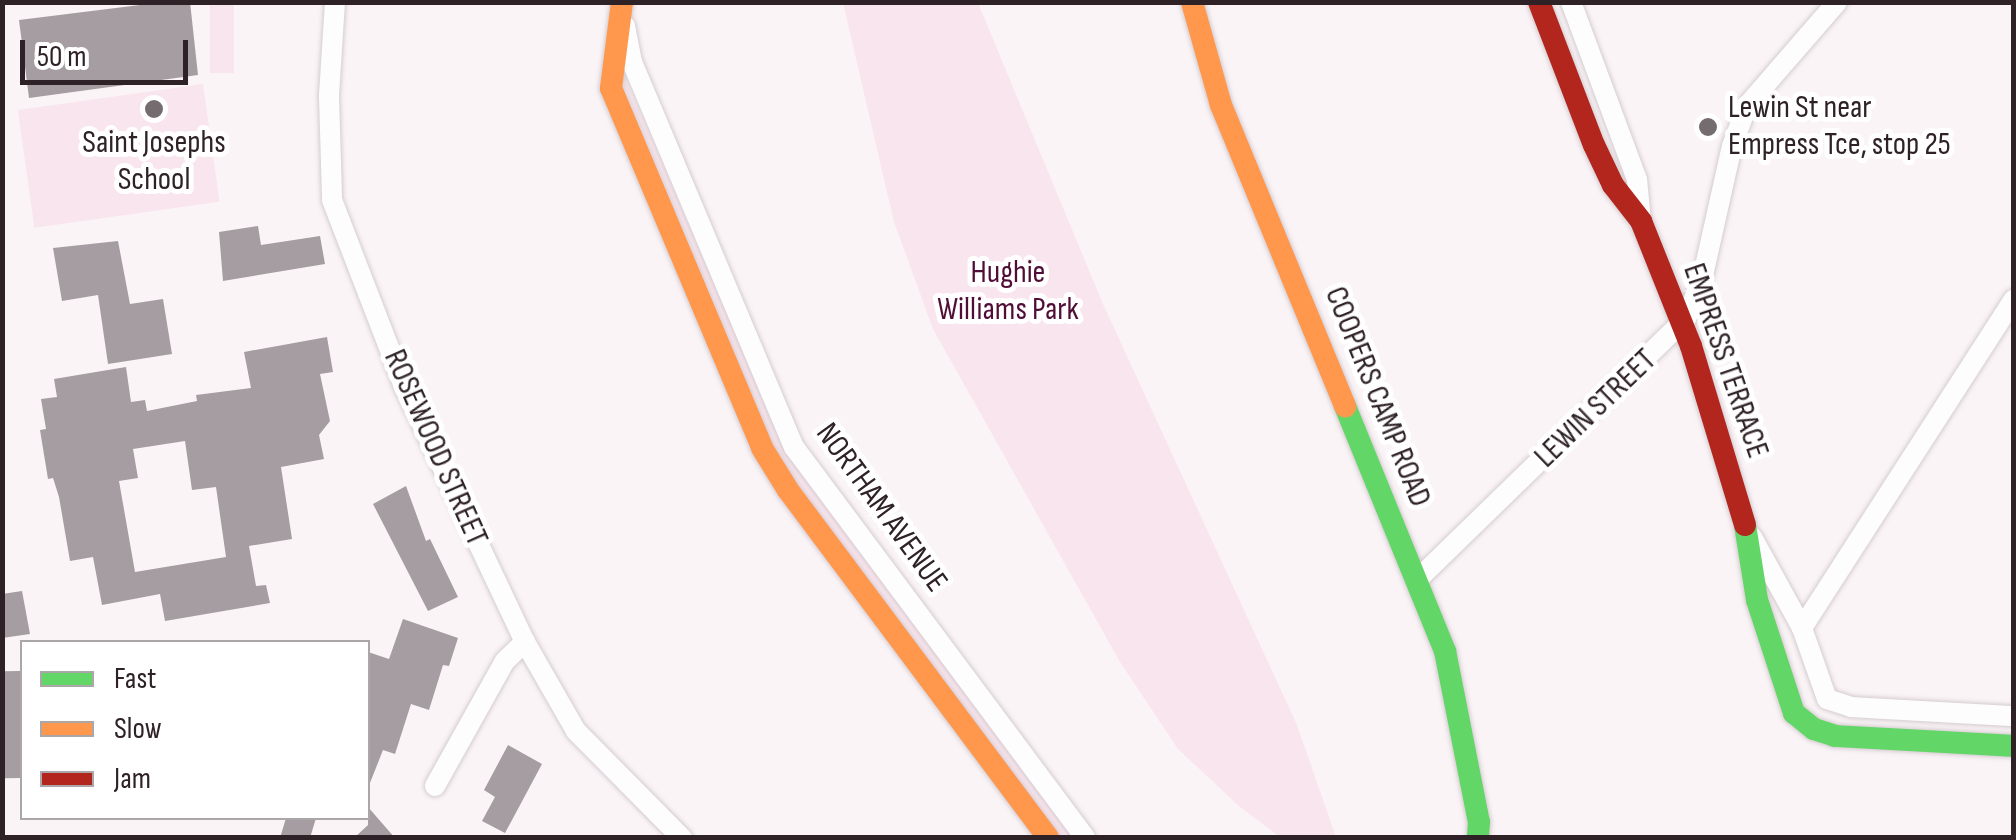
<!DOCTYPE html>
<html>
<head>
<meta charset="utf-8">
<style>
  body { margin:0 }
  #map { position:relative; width:2016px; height:840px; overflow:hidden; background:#faf4f7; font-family:"Sofia Sans Condensed",sans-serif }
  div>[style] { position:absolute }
  .green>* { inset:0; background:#f9e5ee; transform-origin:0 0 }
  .building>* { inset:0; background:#a59da1; transform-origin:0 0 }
  .roads { filter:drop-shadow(0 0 2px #d5ccd0) drop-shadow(0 0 2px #d5ccd0) }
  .street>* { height:20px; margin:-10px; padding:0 10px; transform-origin:10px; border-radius:10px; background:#fefdfe }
  .fast>* { height:22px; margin:-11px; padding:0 11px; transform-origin:11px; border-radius:11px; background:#63d668 }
  .slow>* { height:22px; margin:-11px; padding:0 11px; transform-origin:11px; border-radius:11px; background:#ff974d }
  .jam>* { height:22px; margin:-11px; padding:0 11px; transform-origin:11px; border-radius:11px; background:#b3261e }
  .dots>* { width:28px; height:28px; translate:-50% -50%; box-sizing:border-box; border:5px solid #fff; border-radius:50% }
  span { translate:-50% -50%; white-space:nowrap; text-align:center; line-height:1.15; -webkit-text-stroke:10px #fff; paint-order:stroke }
  .poi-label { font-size:32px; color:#2e2227 }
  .left { translate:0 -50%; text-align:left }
  .park-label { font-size:32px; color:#500d35 }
  .street-label { font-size:32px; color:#2e2227 }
  .frame { position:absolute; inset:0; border:5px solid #2e2227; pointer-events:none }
  .legend { position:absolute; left:20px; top:640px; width:350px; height:180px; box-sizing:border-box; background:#fff; border:2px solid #aba7a9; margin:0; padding:12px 18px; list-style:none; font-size:30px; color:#2e2227 }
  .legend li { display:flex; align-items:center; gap:20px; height:50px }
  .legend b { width:50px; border:2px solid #aba7a9 }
  .scale { position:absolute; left:20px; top:40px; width:168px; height:45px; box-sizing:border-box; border:5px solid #2e2227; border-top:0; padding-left:12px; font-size:30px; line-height:35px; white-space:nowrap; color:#2e2227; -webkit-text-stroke:8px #fff; paint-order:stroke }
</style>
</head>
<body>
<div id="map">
  <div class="green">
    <div style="left:210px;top:3px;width:24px;height:70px"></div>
    <div style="clip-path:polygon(843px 3px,978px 3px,1103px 304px,1297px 725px,1336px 837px,1280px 837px,1239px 806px,1178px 749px,1120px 662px,933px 329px,894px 222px)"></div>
    <div style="clip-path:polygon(625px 77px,775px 425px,1074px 837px,1059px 837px,783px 468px,621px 79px)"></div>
    <div style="left:203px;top:84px;width:119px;height:187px;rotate:82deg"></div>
  </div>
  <div class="building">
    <div style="clip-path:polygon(164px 2px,190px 2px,198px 75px,29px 98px,19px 20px)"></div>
    <div style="clip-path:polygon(258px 226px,261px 245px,320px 236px,325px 264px,223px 281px,219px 232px)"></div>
    <div style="clip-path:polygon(118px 241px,130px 304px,163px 299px,172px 354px,108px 364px,98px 295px,62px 301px,53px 248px)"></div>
    <div style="clip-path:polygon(evenodd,327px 337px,333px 372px,320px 374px,330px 421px,319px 435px,324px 459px,281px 467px,292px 539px,249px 546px,256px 586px,266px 585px,270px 603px,165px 621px,160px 594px,102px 605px,93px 557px,70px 561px,59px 497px,53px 478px,48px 479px,40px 430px,46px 429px,41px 399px,57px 397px,54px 379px,126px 367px,131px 402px,145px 400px,147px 411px,197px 401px,196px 395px,251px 388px,244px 352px,327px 337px,185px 441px,192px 490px,216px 487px,226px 557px,135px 572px,119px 481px,138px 478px,133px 449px,185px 441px)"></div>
    <div style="clip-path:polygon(406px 486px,426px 541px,430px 539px,458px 597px,428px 611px,373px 504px)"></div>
    <div style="clip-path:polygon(22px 591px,30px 634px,2px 638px,2px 594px)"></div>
    <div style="clip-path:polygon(403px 619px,458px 638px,449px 666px,443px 665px,429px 710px,411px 704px,395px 754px,383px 750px,368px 788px,368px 652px,389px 659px)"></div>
    <div style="left:20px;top:671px;width:107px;height:18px;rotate:89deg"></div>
    <div style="clip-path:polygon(508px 745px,542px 764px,505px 833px,482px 821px,495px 797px,484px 790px)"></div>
    <div style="clip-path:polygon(368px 807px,395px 838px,354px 838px,368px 825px)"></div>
    <div style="clip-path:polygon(286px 818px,316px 818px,310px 838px,280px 838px)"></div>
  </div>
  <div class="roads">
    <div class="street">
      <div style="left:335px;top:2px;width:94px;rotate:93.7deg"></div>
      <div style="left:329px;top:96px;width:104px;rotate:88.3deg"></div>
      <div style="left:332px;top:200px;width:197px;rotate:68.9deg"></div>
      <div style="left:403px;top:384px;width:285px;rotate:64.7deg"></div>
      <div style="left:525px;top:642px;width:103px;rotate:60.2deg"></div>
      <div style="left:576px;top:731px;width:151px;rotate:45.3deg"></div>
      <div style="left:1571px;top:2px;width:189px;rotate:69.6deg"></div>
      <div style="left:1637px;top:179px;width:42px;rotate:84.6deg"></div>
      <div style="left:625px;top:26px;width:37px;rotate:79deg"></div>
      <div style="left:632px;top:62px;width:418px;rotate:67.2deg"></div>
      <div style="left:794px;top:447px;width:487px;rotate:53.3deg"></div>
      <div style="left:1752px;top:537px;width:104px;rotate:61.2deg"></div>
      <div style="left:1802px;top:628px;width:75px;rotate:70.6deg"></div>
      <div style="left:1827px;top:699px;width:25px;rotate:18deg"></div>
      <div style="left:1851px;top:707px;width:163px;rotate:3.2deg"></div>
      <div style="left:1417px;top:580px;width:376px;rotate:-44.2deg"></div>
      <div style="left:1686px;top:318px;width:41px;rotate:-67.2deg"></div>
      <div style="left:1702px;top:280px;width:137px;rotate:-77.4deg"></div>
      <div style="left:1732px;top:146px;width:43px;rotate:-69.4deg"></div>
      <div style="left:1747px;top:106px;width:138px;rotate:-49.1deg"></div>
      <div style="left:1802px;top:628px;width:391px;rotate:-57.2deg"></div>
      <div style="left:435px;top:786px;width:143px;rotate:-60.8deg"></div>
      <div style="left:505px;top:661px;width:28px;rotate:-44deg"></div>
    </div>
    <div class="fast">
      <div style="left:1345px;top:406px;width:265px;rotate:67.8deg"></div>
      <div style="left:1445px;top:651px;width:174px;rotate:78.8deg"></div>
      <div style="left:1479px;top:822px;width:16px;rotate:94deg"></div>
      <div style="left:1745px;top:525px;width:76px;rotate:80.9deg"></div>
      <div style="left:1757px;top:600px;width:119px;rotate:71.9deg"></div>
      <div style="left:1794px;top:713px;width:26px;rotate:39deg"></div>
      <div style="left:1814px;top:729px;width:22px;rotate:18deg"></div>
      <div style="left:1835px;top:736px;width:179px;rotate:3.2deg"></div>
    </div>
    <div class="slow">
      <div style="left:622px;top:2px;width:87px;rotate:97.3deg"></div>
      <div style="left:611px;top:88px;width:390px;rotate:67.2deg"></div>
      <div style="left:762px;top:448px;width:49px;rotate:58.2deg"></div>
      <div style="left:788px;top:490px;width:434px;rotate:53.2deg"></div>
      <div style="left:1192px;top:2px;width:107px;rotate:74.3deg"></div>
      <div style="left:1221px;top:105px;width:326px;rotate:67.6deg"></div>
    </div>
    <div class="jam">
      <div style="left:1539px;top:2px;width:153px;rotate:69deg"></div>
      <div style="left:1594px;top:145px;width:44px;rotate:64.6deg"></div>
      <div style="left:1613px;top:185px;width:46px;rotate:52.1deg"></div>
      <div style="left:1641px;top:221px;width:135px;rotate:68.2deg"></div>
      <div style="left:1691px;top:346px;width:187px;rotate:73.2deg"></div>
    </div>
  </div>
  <div class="dots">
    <div style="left:154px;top:109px;background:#756c70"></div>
    <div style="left:1708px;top:127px;background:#756c70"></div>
  </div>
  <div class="poi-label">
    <span class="left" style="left:1728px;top:127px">Lewin St near<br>Empress Tce, stop 25</span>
    <span style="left:154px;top:162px">Saint Josephs<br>School</span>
  </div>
  <div class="park-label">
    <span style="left:1008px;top:292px">Hughie<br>Williams Park</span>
  </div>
  <div class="street-label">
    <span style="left:1725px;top:361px;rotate:71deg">EMPRESS TERRACE</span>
    <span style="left:1377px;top:397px;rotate:68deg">COOPERS CAMP ROAD</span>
    <span style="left:1596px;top:409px;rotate:-44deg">LEWIN STREET</span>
    <span style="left:435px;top:448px;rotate:66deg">ROSEWOOD STREET</span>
    <span style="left:881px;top:508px;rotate:54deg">NORTHAM AVENUE</span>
  </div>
  <div class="frame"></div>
  <ul class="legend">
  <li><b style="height:12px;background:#63d668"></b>Fast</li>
  <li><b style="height:12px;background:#ff974d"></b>Slow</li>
  <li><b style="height:12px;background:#b3261e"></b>Jam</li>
  </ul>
  <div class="scale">50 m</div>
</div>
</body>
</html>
